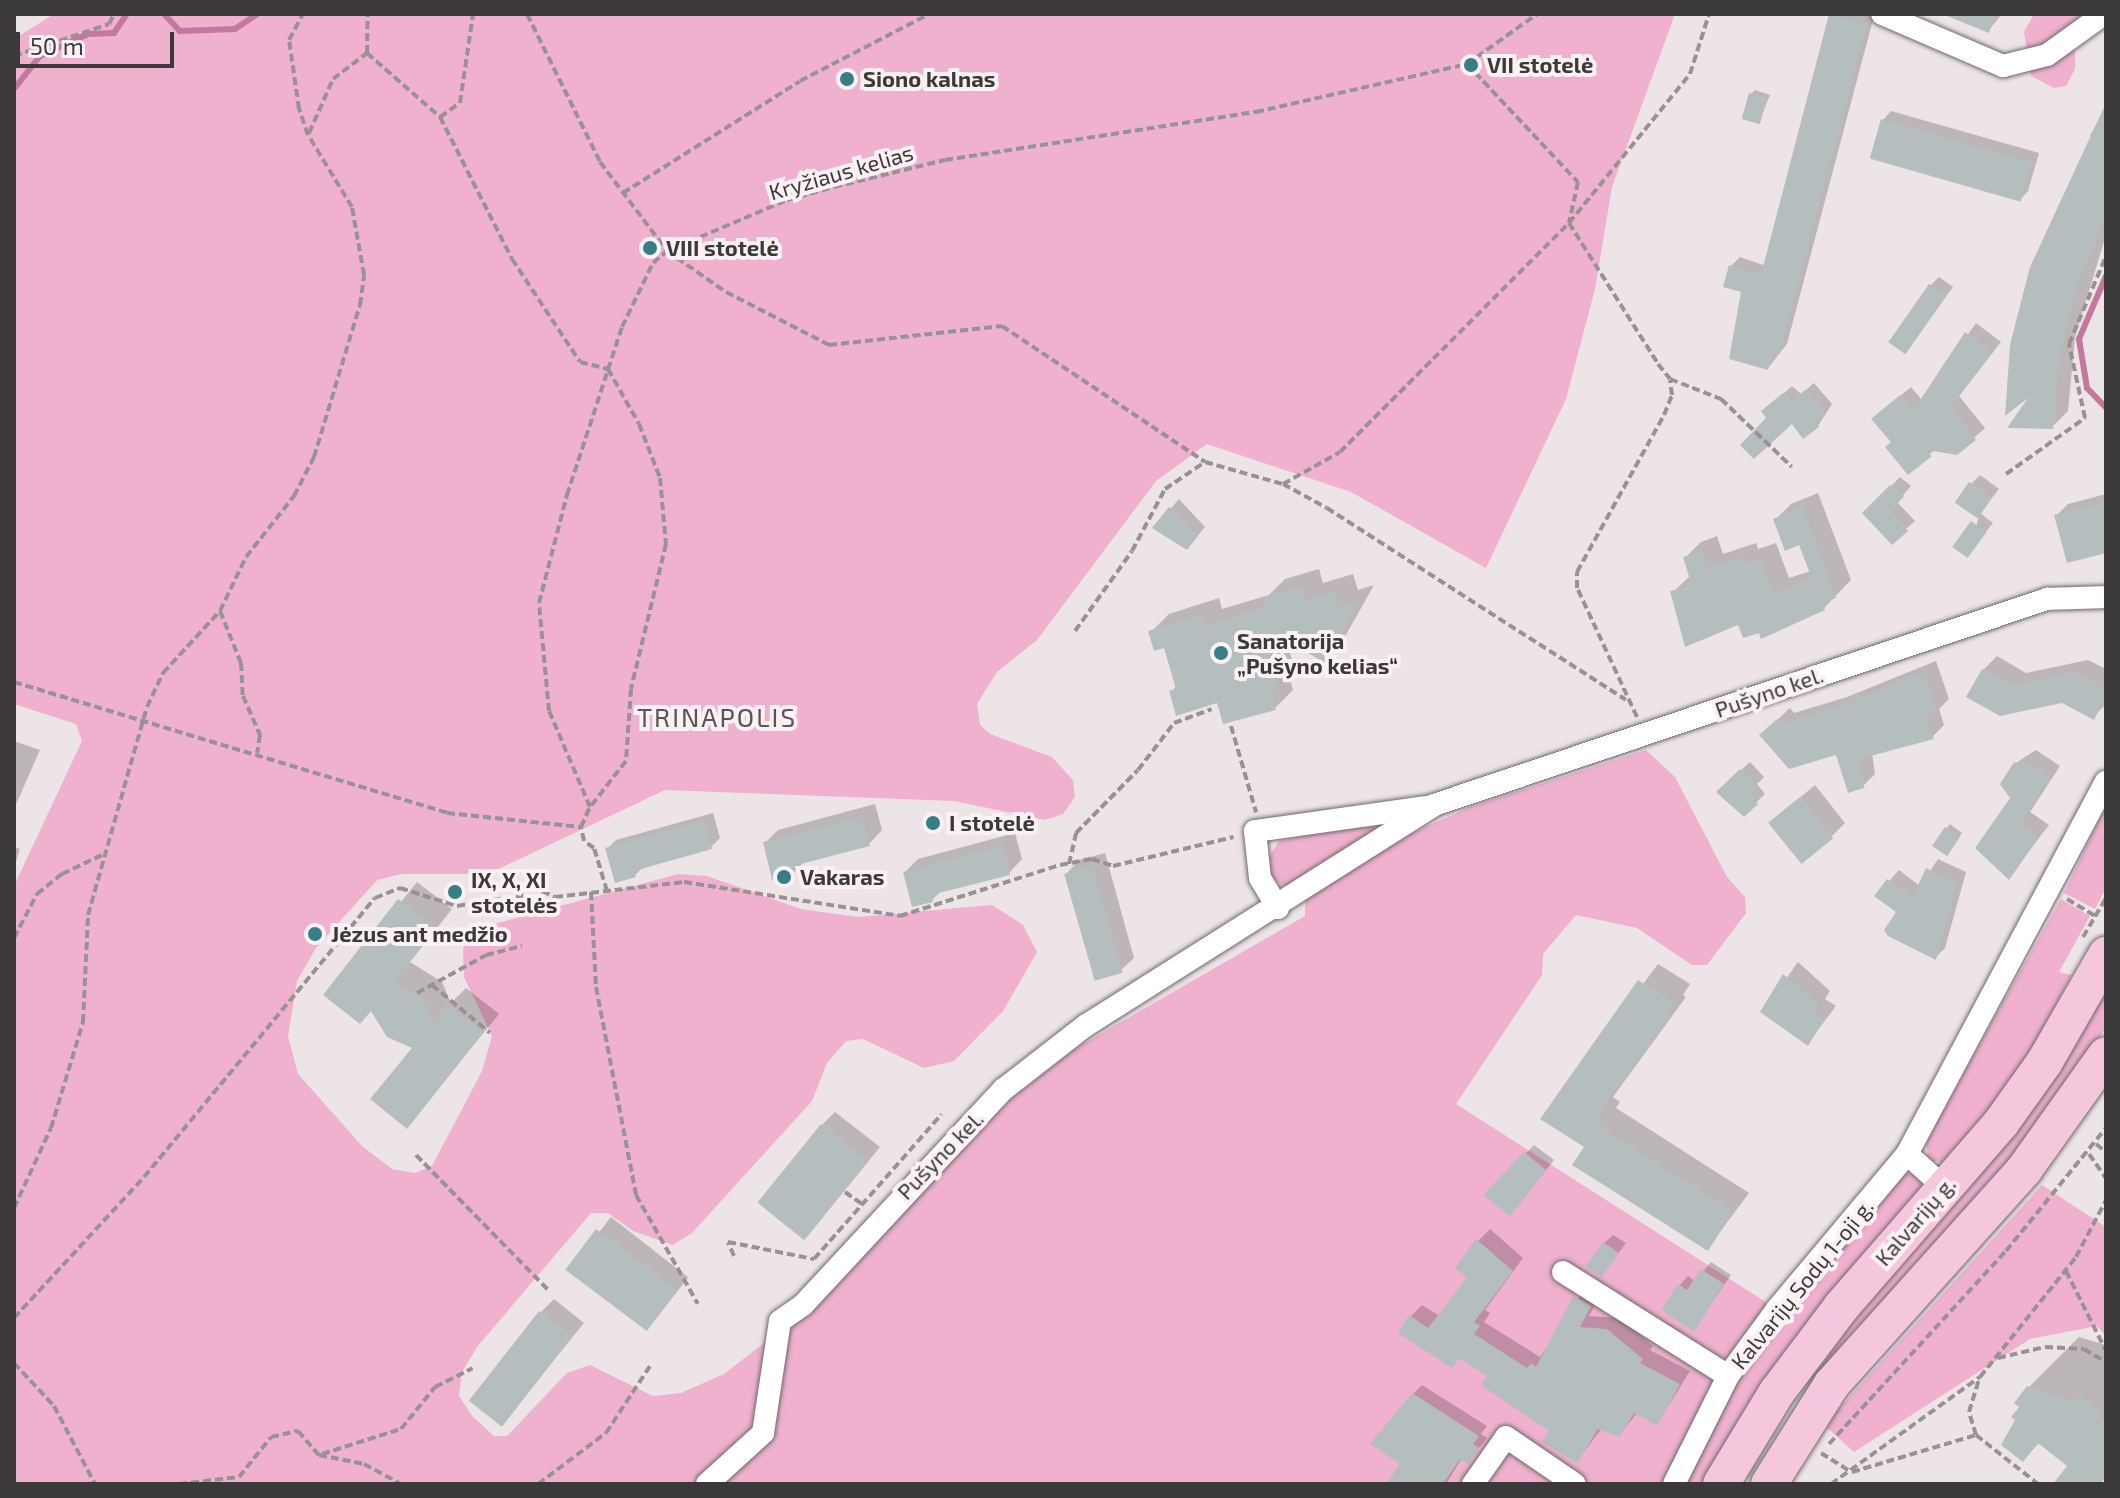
<!DOCTYPE html>
<html>
<head>
<meta charset="utf-8">
<style>
  body { margin:0 }
  #map { position:relative; width:2120px; height:1498px; overflow:hidden; background:#ece4e7; font-family:"Exo 2",sans-serif }
  div>[style] { position:absolute }
  .green>* { inset:0; background:#efb1ce }
  .shadow>* { inset:0; background:#0003; transform-origin:0 0 }
  .stream>* { height:6px; margin:-3px; padding:0 3px; transform-origin:3px; border-radius:3px; background:#c4789e }
  .building>* { inset:0; background:#b5bebf; transform-origin:0 0 }
  .path>* { height:4px; margin-top:-2px; transform-origin:0; background:repeating-linear-gradient(90deg,#989294 0 8px,transparent 0 12px) }
  .roads { filter:drop-shadow(0 0 2px #6f686b) drop-shadow(0 0 2px #6f686b) }
  .minor>* { height:22px; margin:-11px; padding:0 11px; transform-origin:11px; border-radius:11px; background:#fff }
  .primary>* { height:36px; margin:-18px; padding:0 18px; transform-origin:18px; border-radius:18px; background:#f4c7dd }
  .dots>* { width:22px; height:22px; translate:-50% -50%; box-sizing:border-box; border:4px solid #f9f1f4; border-radius:50% }
  span { translate:-50% -50%; white-space:nowrap; text-align:center; line-height:1.15; -webkit-text-stroke:8px #f9f1f4; paint-order:stroke }
  .poi-label { font-size:22px; color:#3c393a; font-weight:700 }
  .left { translate:0 -50%; text-align:left }
  .street-label { font-size:22px; color:#3c393a }
  .quarter-label { font-size:26px; color:#5b5457; letter-spacing:2px }
  .frame { position:absolute; inset:0; border:16px solid #3c393a; pointer-events:none }
  .scale { position:absolute; left:16px; top:32px; width:158px; height:36px; box-sizing:border-box; border:4px solid #3c393a; border-top:0; padding-left:10px; font-size:24px; line-height:28px; white-space:nowrap; color:#3c393a; -webkit-text-stroke:6px #f9f1f4; paint-order:stroke }
</style>
</head>
<body>
<div id="map">
  <div class="green">
    <div style="clip-path:polygon(54px 14px,1675px 14px,1612px 187px,1595px 289px,1566px 399px,1486px 568px,1351px 492px,1207px 444px,1156px 481px,1037px 640px,997px 672px,977px 704px,980px 725px,990px 734px,1052px 757px,1073px 780px,1075px 797px,1063px 814px,1045px 820px,954px 801px,665px 790px,488px 874px,402px 874px,377px 880px,316px 948px,297px 981px,288px 1036px,298px 1074px,362px 1146px,392px 1169px,415px 1173px,432px 1166px,482px 1071px,492px 1036px,464px 977px,463px 948px,480px 928px,678px 874px,707px 876px,801px 909px,858px 917px,992px 905px,1023px 925px,1037px 952px,1003px 1011px,954px 1061px,924px 1068px,863px 1039px,846px 1041px,827px 1063px,812px 1101px,692px 1233px,673px 1245px,633px 1231px,608px 1213px,591px 1213px,477px 1347px,462px 1372px,459px 1396px,473px 1417px,494px 1436px,507px 1436px,567px 1373px,590px 1365px,653px 1396px,681px 1393px,724px 1374px,804px 1312px,964px 1145px,1013px 1097px,1076px 1048px,1305px 916px,1305px 899px,1410px 834px,1470px 807px,1646px 750px,1675px 777px,1727px 877px,1745px 897px,1746px 913px,1707px 965px,1692px 965px,1637px 928px,1576px 915px,1543px 954px,1542px 975px,1456px 1104px,1772px 1306px,1666px 1484px,14px 1484px,14px 886px,82px 741px,76px 724px,14px 704px,14px 39px)"></div>
    <div style="clip-path:polygon(2034px 14px,2085px 14px,2075px 22px,2075px 69px,2066px 86px,2054px 88px,2031px 76px,2024px 32px)"></div>
    <div style="clip-path:polygon(2106px 805px,2106px 888px,2095px 909px,2064px 893px)"></div>
    <div style="clip-path:polygon(1364px 824px,1377px 829px,1286px 887px,1268px 876px,1267px 860px,1279px 841px)"></div>
    <div style="clip-path:polygon(2061px 899px,2090px 916px,2059px 972px,2072px 975px,2023px 1066px,1950px 1164px,1928px 1160px,1926px 1140px)"></div>
    <div style="clip-path:polygon(2106px 986px,2106px 1028px,2044px 1122px,1841px 1350px,1790px 1416px,1862px 1304px)"></div>
    <div style="clip-path:polygon(1905px 1174px,1918px 1174px,1925px 1191px,1706px 1484px,1684px 1484px,1744px 1367px,1792px 1299px)"></div>
    <div style="clip-path:polygon(2042px 1185px,2106px 1227px,2106px 1336px,2097px 1326px,2030px 1339px,1854px 1452px,1824px 1425px)"></div>
  </div>
  <div class="shadow">
    <div style="clip-path:polygon(1944px 14px,2002px 14px,1988px 31px)"></div>
    <div style="clip-path:polygon(1831px 15px,1874px 16px,1787px 344px,1768px 368px,1731px 266px,1740px 257px,1766px 266px)"></div>
    <div style="clip-path:polygon(1755px 90px,1770px 95px,1759px 121px,1751px 94px)"></div>
    <div style="clip-path:polygon(2106px 109px,2106px 235px,2075px 337px,2068px 411px,2052px 427px,2035px 391px,2094px 138px,2090px 135px)"></div>
    <div style="clip-path:polygon(1891px 111px,2039px 153px,2028px 191px,2020px 200px,1883px 120px)"></div>
    <div style="clip-path:polygon(1939px 277px,1953px 287px,1905px 353px,1931px 285px)"></div>
    <div style="clip-path:polygon(1976px 323px,2001px 342px,1959px 396px,1985px 428px,1957px 453px,1936px 449px,1908px 472px,1884px 409px,1911px 387px,1922px 400px)"></div>
    <div style="clip-path:polygon(1814px 383px,1832px 404px,1818px 426px,1804px 436px,1792px 421px,1769px 418px,1772px 404px,1792px 386px,1801px 394px)"></div>
    <div style="clip-path:polygon(1980px 475px,1999px 489px,1980px 513px,1993px 523px,1966px 556px,1979px 517px,1971px 484px)"></div>
    <div style="clip-path:polygon(1900px 477px,1911px 486px,1897px 502px,1915px 521px,1906px 529px,1865px 513px)"></div>
    <div style="clip-path:polygon(1818px 493px,1851px 580px,1824px 608px,1785px 628px,1744px 636px,1739px 622px,1673px 592px,1691px 575px,1685px 558px,1701px 542px,1717px 536px,1723px 554px,1756px 543px,1758px 549px,1776px 543px,1789px 578px,1811px 571px,1800px 543px,1775px 520px,1791px 504px)"></div>
    <div style="clip-path:polygon(2106px 494px,2106px 551px,2056px 516px,2068px 504px)"></div>
    <div style="clip-path:polygon(1179px 499px,1205px 527px,1195px 539px,1155px 527px)"></div>
    <div style="clip-path:polygon(1319px 569px,1323px 583px,1353px 574px,1358px 590px,1374px 585px,1342px 642px,1324px 660px,1298px 644px,1288px 647px,1295px 669px,1289px 675px,1293px 690px,1275px 708px,1171px 692px,1177px 685px,1165px 645px,1151px 632px,1169px 614px,1219px 598px,1222px 609px,1269px 595px,1285px 579px)"></div>
    <div style="clip-path:polygon(1997px 656px,2026px 673px,2088px 660px,2106px 669px,2106px 704px,2093px 717px,2062px 700px,2000px 714px,1983px 670px)"></div>
    <div style="clip-path:polygon(1936px 661px,1949px 699px,1939px 709px,1944px 725px,1932px 737px,1872px 753px,1875px 774px,1863px 786px,1837px 752px,1773px 724px,1790px 708px,1794px 713px,1847px 697px)"></div>
    <div style="clip-path:polygon(14px 741px,40px 750px,14px 809px)"></div>
    <div style="clip-path:polygon(2036px 750px,2060px 766px,2030px 812px,2049px 825px,2009px 877px,2016px 763px)"></div>
    <div style="clip-path:polygon(1750px 762px,1764px 777px,1757px 784px,1765px 794px,1744px 814px,1727px 783px)"></div>
    <div style="clip-path:polygon(1815px 785px,1845px 823px,1832px 836px,1771px 822px)"></div>
    <div style="clip-path:polygon(875px 804px,882px 830px,869px 844px,805px 861px,794px 872px,765px 843px,778px 830px)"></div>
    <div style="clip-path:polygon(713px 813px,720px 838px,711px 847px,644px 866px,635px 875px,607px 849px,616px 840px)"></div>
    <div style="clip-path:polygon(1950px 824px,1962px 833px,1950px 850px,1935px 845px)"></div>
    <div style="clip-path:polygon(1015px 833px,1022px 859px,1009px 873px,942px 890px,932px 900px,905px 872px,918px 859px)"></div>
    <div style="clip-path:polygon(14px 847px,20px 849px,14px 868px)"></div>
    <div style="clip-path:polygon(1105px 853px,1134px 958px,1120px 971px,1066px 874px,1079px 860px)"></div>
    <div style="clip-path:polygon(1938px 859px,1966px 872px,1945px 948px,1935px 958px,1898px 911px,1877px 895px,1899px 870px,1920px 886px)"></div>
    <div style="clip-path:polygon(417px 882px,452px 909px,410px 962px,442px 982px,451px 1003px,466px 988px,499px 1014px,407px 1126px,415px 1048px,372px 1009px,326px 995px)"></div>
    <div style="clip-path:polygon(1798px 962px,1830px 991px,1825px 999px,1836px 1006px,1808px 1043px,1763px 1011px)"></div>
    <div style="clip-path:polygon(1658px 964px,1690px 984px,1683px 995px,1686px 997px,1613px 1097px,1620px 1102px,1616px 1108px,1749px 1193px,1708px 1248px,1587px 1146px,1543px 1118px)"></div>
    <div style="clip-path:polygon(835px 1112px,880px 1147px,806px 1238px,822px 1125px)"></div>
    <div style="clip-path:polygon(1534px 1145px,1554px 1160px,1518px 1205px,1486px 1195px)"></div>
    <div style="left:611px;top:1217px;width:98px;height:67px;rotate:38deg"></div>
    <div style="clip-path:polygon(1490px 1229px,1523px 1258px,1485px 1310px,1490px 1313px,1484px 1322px,1540px 1357px,1587px 1285px,1601px 1294px,1589px 1316px,1620px 1318px,1653px 1346px,1650px 1350px,1690px 1371px,1657px 1424px,1637px 1413px,1619px 1435px,1602px 1428px,1577px 1461px,1552px 1430px,1490px 1376px,1461px 1356px,1452px 1366px,1410px 1317px,1422px 1305px,1440px 1316px,1470px 1277px,1478px 1241px)"></div>
    <div style="clip-path:polygon(1613px 1235px,1626px 1243px,1602px 1275px,1604px 1243px)"></div>
    <div style="clip-path:polygon(1711px 1262px,1731px 1275px,1694px 1329px,1664px 1310px,1680px 1285px,1688px 1276px,1695px 1281px)"></div>
    <div style="clip-path:polygon(554px 1299px,584px 1323px,502px 1424px,541px 1312px)"></div>
    <div style="clip-path:polygon(2079px 1337px,2106px 1345px,2106px 1474px,2094px 1484px,2056px 1484px,2070px 1465px,2040px 1442px,2023px 1460px,2022px 1407px,2028px 1388px)"></div>
    <div style="clip-path:polygon(1422px 1385px,1487px 1426px,1481px 1434px,1487px 1438px,1467px 1462px,1462px 1458px,1446px 1484px,1387px 1484px,1403px 1464px,1413px 1394px)"></div>
  </div>
  <div class="stream">
    <div style="left:164px;top:14px;width:23px;rotate:47deg"></div>
    <div style="left:180px;top:31px;width:55px;rotate:-2.1deg"></div>
    <div style="left:235px;top:29px;width:27px;rotate:-34deg"></div>
    <div style="left:14px;top:89px;width:42px;rotate:-51.8deg"></div>
    <div style="left:40px;top:56px;width:53px;rotate:-24.6deg"></div>
    <div style="left:88px;top:34px;width:26px;rotate:-2deg"></div>
    <div style="left:114px;top:33px;width:23px;rotate:-56deg"></div>
    <div style="left:2106px;top:276px;width:69px;rotate:113.2deg"></div>
    <div style="left:2079px;top:339px;width:50px;rotate:80.7deg"></div>
    <div style="left:2087px;top:388px;width:28px;rotate:46deg"></div>
  </div>
  <div class="building">
    <div style="clip-path:polygon(1829px 14px,1867px 24px,1779px 355px,1773px 354px,1768px 370px,1729px 359px,1741px 292px,1723px 287px,1729px 265px,1761px 275px)"></div>
    <div style="clip-path:polygon(1942px 14px,1995px 14px,1989px 33px)"></div>
    <div style="left:1749px;top:93px;width:19px;height:27px;rotate:16deg"></div>
    <div style="clip-path:polygon(2106px 103px,2106px 216px,2077px 285px,2059px 355px,2053px 429px,2007px 428px,2028px 398px,2005px 416px,2010px 345px,2030px 267px)"></div>
    <div style="left:1881px;top:119px;width:157px;height:41px;rotate:16deg"></div>
    <div style="left:1929px;top:284px;width:21px;height:71px;rotate:35deg"></div>
    <div style="clip-path:polygon(1965px 332px,1992px 353px,1950px 408px,1976px 440px,1957px 455px,1921px 449px,1932px 456px,1908px 475px,1885px 447px,1891px 442px,1871px 419px,1900px 395px,1913px 411px)"></div>
    <div style="clip-path:polygon(1805px 390px,1825px 413px,1815px 422px,1819px 427px,1803px 439px,1792px 424px,1754px 459px,1740px 445px,1766px 418px,1761px 411px,1783px 393px,1792px 401px)"></div>
    <div style="left:1969px;top:482px;width:28px;height:25px;rotate:35deg"></div>
    <div style="clip-path:polygon(1890px 485px,1904px 496px,1890px 512px,1908px 531px,1892px 545px,1862px 513px)"></div>
    <div style="clip-path:polygon(2106px 502px,2106px 553px,2067px 563px,2054px 515px)"></div>
    <div style="clip-path:polygon(1169px 507px,1198px 536px,1187px 550px,1152px 528px)"></div>
    <div style="clip-path:polygon(1802px 507px,1836px 598px,1823px 603px,1825px 610px,1761px 639px,1759px 633px,1743px 638px,1738px 625px,1685px 647px,1670px 591px,1692px 586px,1683px 557px,1701px 551px,1707px 569px,1740px 557px,1742px 564px,1760px 558px,1773px 593px,1806px 581px,1811px 576px,1799px 545px,1785px 551px,1773px 519px)"></div>
    <div style="left:1971px;top:521px;width:19px;height:32px;rotate:36deg"></div>
    <div style="clip-path:polygon(1301px 586px,1305px 600px,1335px 591px,1339px 607px,1359px 601px,1325px 663px,1298px 647px,1268px 656px,1278px 689px,1270px 692px,1276px 710px,1223px 724px,1217px 703px,1176px 716px,1169px 691px,1176px 689px,1164px 648px,1154px 651px,1148px 631px,1201px 615px,1204px 626px,1267px 607px,1264px 597px)"></div>
    <div style="clip-path:polygon(1982px 669px,2012px 685px,2074px 672px,2106px 689px,2106px 696px,2094px 720px,2062px 703px,2000px 716px,1966px 697px)"></div>
    <div style="clip-path:polygon(1924px 672px,1938px 712px,1926px 716px,1934px 739px,1859px 759px,1864px 788px,1848px 793px,1836px 755px,1789px 769px,1759px 735px,1777px 719px,1782px 724px,1834px 708px)"></div>
    <div style="clip-path:polygon(2023px 760px,2050px 778px,2020px 824px,2039px 837px,2009px 880px,1975px 848px,2010px 798px,2000px 784px,2014px 762px,2020px 766px)"></div>
    <div style="clip-path:polygon(1740px 769px,1757px 787px,1749px 794px,1758px 804px,1744px 817px,1716px 792px)"></div>
    <div style="left:1800px;top:797px;width:53px;height:41px;rotate:51deg"></div>
    <div style="clip-path:polygon(862px 817px,870px 846px,793px 866px,795px 874px,772px 880px,763px 842px)"></div>
    <div style="clip-path:polygon(704px 820px,712px 849px,634px 871px,636px 877px,615px 883px,605px 848px)"></div>
    <div style="left:1945px;top:827px;width:18px;height:23px;rotate:34deg"></div>
    <div style="clip-path:polygon(1002px 845px,1010px 875px,931px 895px,933px 902px,912px 907px,903px 872px)"></div>
    <div style="left:1092px;top:866px;width:111px;height:29px;rotate:74deg"></div>
    <div style="clip-path:polygon(1926px 868px,1957px 883px,1936px 960px,1888px 936px,1884px 930px,1896px 912px,1874px 896px,1887px 879px,1912px 898px)"></div>
    <div style="clip-path:polygon(398px 899px,436px 928px,394px 981px,424px 1000px,434px 1022px,447px 1005px,483px 1033px,407px 1129px,370px 1099px,412px 1048px,387px 1037px,371px 1011px,360px 1024px,323px 995px)"></div>
    <div style="clip-path:polygon(1783px 974px,1818px 1005px,1813px 1013px,1824px 1020px,1808px 1046px,1760px 1012px)"></div>
    <div style="clip-path:polygon(1638px 980px,1673px 1003px,1666px 1014px,1670px 1016px,1596px 1116px,1603px 1121px,1599px 1127px,1733px 1212px,1708px 1251px,1572px 1165px,1584px 1147px,1540px 1119px)"></div>
    <div style="left:821px;top:1124px;width:60px;height:101px;rotate:39deg"></div>
    <div style="clip-path:polygon(1524px 1152px,1546px 1170px,1510px 1216px,1483px 1195px)"></div>
    <div style="left:596px;top:1229px;width:102px;height:51px;rotate:37deg"></div>
    <div style="clip-path:polygon(1476px 1239px,1513px 1271px,1474px 1322px,1480px 1326px,1474px 1334px,1527px 1368px,1531px 1363px,1536px 1367px,1573px 1296px,1591px 1306px,1580px 1327px,1607px 1329px,1643px 1359px,1640px 1363px,1680px 1384px,1657px 1426px,1634px 1413px,1619px 1437px,1598px 1429px,1577px 1463px,1542px 1442px,1549px 1431px,1481px 1385px,1487px 1376px,1459px 1358px,1452px 1368px,1398px 1333px,1409px 1315px,1428px 1328px,1467px 1277px,1455px 1268px)"></div>
    <div style="left:1603px;top:1242px;width:19px;height:30px;rotate:35deg"></div>
    <div style="clip-path:polygon(1701px 1269px,1724px 1284px,1694px 1332px,1661px 1310px,1678px 1284px,1687px 1290px)"></div>
    <div style="left:539px;top:1311px;width:42px;height:114px;rotate:38deg"></div>
    <div style="clip-path:polygon(2027px 1386px,2068px 1400px,2081px 1397px,2101px 1413px,2098px 1417px,2106px 1423px,2106px 1477px,2100px 1484px,2053px 1484px,2067px 1466px,2038px 1443px,2023px 1462px,2001px 1445px,2015px 1420px,2011px 1417px,2019px 1407px,2014px 1403px)"></div>
    <div style="clip-path:polygon(1412px 1393px,1479px 1436px,1473px 1444px,1479px 1448px,1467px 1464px,1460px 1459px,1443px 1484px,1386px 1484px,1400px 1464px,1370px 1444px)"></div>
  </div>
  <div class="path">
    <div style="left:527px;top:14px;width:165px;rotate:63.7deg"></div>
    <div style="left:600px;top:162px;width:111px;rotate:53deg"></div>
    <div style="left:667px;top:251px;width:72px;rotate:34.8deg"></div>
    <div style="left:726px;top:292px;width:116px;rotate:27.2deg"></div>
    <div style="left:829px;top:345px;width:174px;rotate:-6.3deg"></div>
    <div style="left:1002px;top:326px;width:244px;rotate:33.8deg"></div>
    <div style="left:1205px;top:462px;width:81px;rotate:15.8deg"></div>
    <div style="left:1283px;top:484px;width:50px;rotate:28.6deg"></div>
    <div style="left:1327px;top:508px;width:355px;rotate:32.7deg"></div>
    <div style="left:367px;top:53px;width:39px;rotate:-89deg"></div>
    <div style="left:14px;top:56px;width:100px;rotate:-18.6deg"></div>
    <div style="left:109px;top:24px;width:11px;rotate:-63deg"></div>
    <div style="left:1467px;top:64px;width:162px;rotate:46.8deg"></div>
    <div style="left:1578px;top:182px;width:42px;rotate:102.4deg"></div>
    <div style="left:1569px;top:223px;width:167px;rotate:57.7deg"></div>
    <div style="left:1658px;top:364px;width:19px;rotate:51deg"></div>
    <div style="left:1670px;top:379px;width:55px;rotate:21.4deg"></div>
    <div style="left:1721px;top:399px;width:98px;rotate:43.8deg"></div>
    <div style="left:440px;top:117px;width:159px;rotate:63.1deg"></div>
    <div style="left:512px;top:259px;width:123px;rotate:56.6deg"></div>
    <div style="left:580px;top:362px;width:29px;rotate:14deg"></div>
    <div style="left:608px;top:369px;width:63px;rotate:60.6deg"></div>
    <div style="left:639px;top:424px;width:58px;rotate:68.7deg"></div>
    <div style="left:660px;top:478px;width:66px;rotate:84.8deg"></div>
    <div style="left:666px;top:544px;width:149px;rotate:103.6deg"></div>
    <div style="left:631px;top:689px;width:72px;rotate:94deg"></div>
    <div style="left:626px;top:761px;width:58px;rotate:128deg"></div>
    <div style="left:309px;top:133px;width:59px;rotate:-66deg"></div>
    <div style="left:333px;top:79px;width:43px;rotate:-37.4deg"></div>
    <div style="left:367px;top:53px;width:97px;rotate:41.2deg"></div>
    <div style="left:440px;top:117px;width:24px;rotate:-35deg"></div>
    <div style="left:460px;top:103px;width:90px;rotate:-81.7deg"></div>
    <div style="left:623px;top:193px;width:209px;rotate:-32.3deg"></div>
    <div style="left:800px;top:81px;width:145px;rotate:-27.4deg"></div>
    <div style="left:2006px;top:474px;width:97px;rotate:-35.3deg"></div>
    <div style="left:2085px;top:418px;width:76px;rotate:-102.2deg"></div>
    <div style="left:2069px;top:344px;width:95px;rotate:-67.2deg"></div>
    <div style="left:1283px;top:484px;width:65px;rotate:-29.3deg"></div>
    <div style="left:1340px;top:452px;width:324px;rotate:-45deg"></div>
    <div style="left:1569px;top:223px;width:192px;rotate:-50.9deg"></div>
    <div style="left:1690px;top:74px;width:63px;rotate:-72.4deg"></div>
    <div style="left:220px;top:611px;width:56px;rotate:68deg"></div>
    <div style="left:241px;top:663px;width:33px;rotate:87deg"></div>
    <div style="left:243px;top:696px;width:43px;rotate:66.4deg"></div>
    <div style="left:260px;top:735px;width:18px;rotate:99deg"></div>
    <div style="left:1075px;top:631px;width:98px;rotate:-54.5deg"></div>
    <div style="left:1132px;top:551px;width:70px;rotate:-62deg"></div>
    <div style="left:1165px;top:489px;width:48px;rotate:-34deg"></div>
    <div style="left:14px;top:682px;width:452px;rotate:16.8deg"></div>
    <div style="left:447px;top:813px;width:135px;rotate:6deg"></div>
    <div style="left:1637px;top:717px;width:142px;rotate:-114.9deg"></div>
    <div style="left:1577px;top:588px;width:16px;rotate:-90deg"></div>
    <div style="left:1577px;top:572px;width:179px;rotate:-61deg"></div>
    <div style="left:1664px;top:415px;width:22px;rotate:-68deg"></div>
    <div style="left:1672px;top:395px;width:15px;rotate:-98deg"></div>
    <div style="left:1231px;top:726px;width:90px;rotate:73.8deg"></div>
    <div style="left:1069px;top:864px;width:32px;rotate:-77deg"></div>
    <div style="left:1076px;top:833px;width:88px;rotate:-45.5deg"></div>
    <div style="left:1138px;top:770px;width:59px;rotate:-52.5deg"></div>
    <div style="left:1174px;top:723px;width:40px;rotate:-20.2deg"></div>
    <div style="left:542px;top:891px;width:14px;rotate:25deg"></div>
    <div style="left:555px;top:897px;width:130px;rotate:-6.6deg"></div>
    <div style="left:684px;top:882px;width:219px;rotate:8.9deg"></div>
    <div style="left:900px;top:916px;width:168px;rotate:-17.7deg"></div>
    <div style="left:1060px;top:865px;width:33px;rotate:-11deg"></div>
    <div style="left:1092px;top:859px;width:22px;rotate:18deg"></div>
    <div style="left:1113px;top:866px;width:124px;rotate:-13.5deg"></div>
    <div style="left:607px;top:891px;width:45px;rotate:-106.8deg"></div>
    <div style="left:594px;top:848px;width:12px;rotate:-145deg"></div>
    <div style="left:584px;top:841px;width:14px;rotate:-102deg"></div>
    <div style="left:581px;top:827px;width:22px;rotate:-66deg"></div>
    <div style="left:590px;top:807px;width:104px;rotate:-113.1deg"></div>
    <div style="left:549px;top:711px;width:108px;rotate:-95.3deg"></div>
    <div style="left:539px;top:603px;width:112px;rotate:-75.5deg"></div>
    <div style="left:567px;top:495px;width:177px;rotate:-71.9deg"></div>
    <div style="left:622px;top:327px;width:71px;rotate:-64.2deg"></div>
    <div style="left:653px;top:263px;width:18px;rotate:-41deg"></div>
    <div style="left:667px;top:251px;width:130px;rotate:-23deg"></div>
    <div style="left:787px;top:200px;width:49px;rotate:-15.5deg"></div>
    <div style="left:834px;top:187px;width:114px;rotate:-13.7deg"></div>
    <div style="left:945px;top:160px;width:315px;rotate:-8.8deg"></div>
    <div style="left:1256px;top:112px;width:216px;rotate:-12.8deg"></div>
    <div style="left:1467px;top:64px;width:86px;rotate:-35.5deg"></div>
    <div style="left:591px;top:892px;width:95px;rotate:87deg"></div>
    <div style="left:596px;top:987px;width:212px;rotate:79.1deg"></div>
    <div style="left:636px;top:1195px;width:125px;rotate:60.4deg"></div>
    <div style="left:2067px;top:899px;width:33px;rotate:31deg"></div>
    <div style="left:2083px;top:937px;width:45px;rotate:-59.5deg"></div>
    <div style="left:14px;top:938px;width:50px;rotate:-62.4deg"></div>
    <div style="left:37px;top:894px;width:32px;rotate:-39deg"></div>
    <div style="left:62px;top:874px;width:49px;rotate:-25.5deg"></div>
    <div style="left:432px;top:985px;width:75px;rotate:39.6deg"></div>
    <div style="left:417px;top:993px;width:79px;rotate:-28.8deg"></div>
    <div style="left:486px;top:955px;width:37px;rotate:-14deg"></div>
    <div style="left:2096px;top:1144px;width:13px;rotate:39deg"></div>
    <div style="left:2089px;top:1154px;width:29px;rotate:55deg"></div>
    <div style="left:416px;top:1155px;width:190px;rotate:45.6deg"></div>
    <div style="left:845px;top:1192px;width:21px;rotate:35deg"></div>
    <div style="left:14px;top:1208px;width:88px;rotate:-65.2deg"></div>
    <div style="left:51px;top:1128px;width:111px;rotate:-73.2deg"></div>
    <div style="left:83px;top:1022px;width:107px;rotate:-87.3deg"></div>
    <div style="left:88px;top:915px;width:216px;rotate:-74.2deg"></div>
    <div style="left:147px;top:707px;width:38px;rotate:-65deg"></div>
    <div style="left:163px;top:673px;width:84px;rotate:-47.4deg"></div>
    <div style="left:220px;top:611px;width:60px;rotate:-64.3deg"></div>
    <div style="left:246px;top:557px;width:78px;rotate:-51.8deg"></div>
    <div style="left:294px;top:496px;width:44px;rotate:-62.9deg"></div>
    <div style="left:314px;top:457px;width:159px;rotate:-73.2deg"></div>
    <div style="left:360px;top:305px;width:30px;rotate:-82deg"></div>
    <div style="left:364px;top:275px;width:69px;rotate:-100deg"></div>
    <div style="left:352px;top:207px;width:84px;rotate:-121.4deg"></div>
    <div style="left:308px;top:135px;width:28px;rotate:-109deg"></div>
    <div style="left:299px;top:109px;width:70px;rotate:-98.2deg"></div>
    <div style="left:289px;top:40px;width:30px;rotate:-62deg"></div>
    <div style="left:734px;top:1256px;width:15px;rotate:-113deg"></div>
    <div style="left:728px;top:1242px;width:88px;rotate:11.2deg"></div>
    <div style="left:814px;top:1259px;width:193px;rotate:-48.6deg"></div>
    <div style="left:2066px;top:1271px;width:89px;rotate:63.4deg"></div>
    <div style="left:14px;top:1318px;width:192px;rotate:-47.3deg"></div>
    <div style="left:144px;top:1177px;width:362px;rotate:-50.4deg"></div>
    <div style="left:375px;top:898px;width:27px;rotate:-22deg"></div>
    <div style="left:400px;top:888px;width:60px;rotate:17.5deg"></div>
    <div style="left:457px;top:906px;width:70px;rotate:-9.1deg"></div>
    <div style="left:1998px;top:1358px;width:48px;rotate:-13.2deg"></div>
    <div style="left:2045px;top:1347px;width:39px;rotate:3deg"></div>
    <div style="left:2084px;top:1349px;width:26px;rotate:31deg"></div>
    <div style="left:14px;top:1363px;width:59px;rotate:47.1deg"></div>
    <div style="left:54px;top:1406px;width:88px;rotate:62.3deg"></div>
    <div style="left:1976px;top:1435px;width:24px;rotate:-107deg"></div>
    <div style="left:1969px;top:1412px;width:37px;rotate:-73deg"></div>
    <div style="left:1829px;top:1444px;width:262px;rotate:-47.5deg"></div>
    <div style="left:2006px;top:1251px;width:159px;rotate:-50.9deg"></div>
    <div style="left:1821px;top:1453px;width:36px;rotate:32deg"></div>
    <div style="left:1852px;top:1472px;width:129px;rotate:-16.6deg"></div>
    <div style="left:1976px;top:1435px;width:79px;rotate:38.3deg"></div>
    <div style="left:322px;top:1454px;width:83px;rotate:-17.6deg"></div>
    <div style="left:401px;top:1429px;width:54px;rotate:-51deg"></div>
    <div style="left:435px;top:1387px;width:42px;rotate:-26.6deg"></div>
    <div style="left:179px;top:1484px;width:60px;rotate:-6.7deg"></div>
    <div style="left:239px;top:1477px;width:51px;rotate:-51.3deg"></div>
    <div style="left:271px;top:1437px;width:28px;rotate:-13deg"></div>
    <div style="left:298px;top:1431px;width:32px;rotate:49deg"></div>
    <div style="left:319px;top:1455px;width:46px;rotate:11.3deg"></div>
    <div style="left:364px;top:1464px;width:42px;rotate:28.4deg"></div>
    <div style="left:538px;top:1484px;width:85px;rotate:-36.9deg"></div>
    <div style="left:606px;top:1433px;width:80px;rotate:-56.7deg"></div>
    <div style="left:1831px;top:1484px;width:183px;rotate:-35.7deg"></div>
    <div style="left:1980px;top:1377px;width:154px;rotate:-51.3deg"></div>
    <div style="left:2076px;top:1257px;width:64px;rotate:-62.2deg"></div>
  </div>
  <div class="roads">
    <div class="minor">
      <div style="left:1882px;top:14px;width:132px;rotate:23.3deg"></div>
      <div style="left:2003px;top:66px;width:45px;rotate:-14deg"></div>
      <div style="left:2047px;top:55px;width:70px;rotate:-35.7deg"></div>
      <div style="left:1278px;top:908px;width:35px;rotate:-121deg"></div>
      <div style="left:1260px;top:878px;width:47px;rotate:-96.1deg"></div>
      <div style="left:1255px;top:831px;width:173px;rotate:-8deg"></div>
      <div style="left:1907px;top:1154px;width:50px;rotate:41.7deg"></div>
      <div style="left:1563px;top:1272px;width:195px;rotate:32.2deg"></div>
      <div style="left:1728px;top:1376px;width:83px;rotate:-53.8deg"></div>
      <div style="left:1777px;top:1309px;width:202px;rotate:-50deg"></div>
      <div style="left:1907px;top:1154px;width:422px;rotate:-61.9deg"></div>
      <div style="left:707px;top:1484px;width:76px;rotate:-42.3deg"></div>
      <div style="left:763px;top:1433px;width:113px;rotate:-81.4deg"></div>
      <div style="left:780px;top:1321px;width:28px;rotate:-35deg"></div>
      <div style="left:803px;top:1305px;width:295px;rotate:-47.1deg"></div>
      <div style="left:1004px;top:1089px;width:103px;rotate:-37.9deg"></div>
      <div style="left:1085px;top:1026px;width:413px;rotate:-32.3deg"></div>
      <div style="left:1434px;top:805px;width:647px;rotate:-18.58deg"></div>
      <div style="left:2047px;top:599px;width:59px;rotate:-1.9deg"></div>
      <div style="left:1473px;top:1484px;width:57px;rotate:-54.9deg"></div>
      <div style="left:1506px;top:1437px;width:83px;rotate:34.3deg"></div>
      <div style="left:1674px;top:1484px;width:121px;rotate:-63.4deg"></div>
    </div>
    <div class="primary">
      <div style="left:1721px;top:1484px;width:108px;rotate:-58.7deg"></div>
      <div style="left:1777px;top:1392px;width:108px;rotate:-52.9deg"></div>
      <div style="left:1842px;top:1306px;width:242px;rotate:-49deg"></div>
      <div style="left:2001px;top:1123px;width:74px;rotate:-54.4deg"></div>
      <div style="left:2044px;top:1063px;width:125px;rotate:-60.1deg"></div>
      <div style="left:1769px;top:1484px;width:118px;rotate:-57.8deg"></div>
      <div style="left:1832px;top:1384px;width:288px;rotate:-48.1deg"></div>
      <div style="left:2024px;top:1170px;width:141px;rotate:-54.5deg"></div>
    </div>
  </div>
  <div class="dots">
    <div style="left:1471px;top:65px;background:#377e87"></div>
    <div style="left:847px;top:79px;background:#377e87"></div>
    <div style="left:650px;top:248px;background:#377e87"></div>
    <div style="left:1221px;top:653px;background:#377e87"></div>
    <div style="left:933px;top:823px;background:#377e87"></div>
    <div style="left:784px;top:877px;background:#377e87"></div>
    <div style="left:455px;top:892px;background:#377e87"></div>
    <div style="left:315px;top:934px;background:#377e87"></div>
  </div>
  <div class="poi-label">
    <span class="left" style="left:1487px;top:65px">VII stotelė</span>
    <span class="left" style="left:863px;top:79px">Siono kalnas</span>
    <span class="left" style="left:666px;top:248px">VIII stotelė</span>
    <span class="left" style="left:1237px;top:653px">Sanatorija<br>„Pušyno kelias“</span>
    <span class="left" style="left:949px;top:823px">I stotelė</span>
    <span class="left" style="left:800px;top:877px">Vakaras</span>
    <span class="left" style="left:471px;top:892px">IX, X, XI<br>stotelės</span>
    <span class="left" style="left:331px;top:934px">Jėzus ant medžio</span>
  </div>
  <div class="street-label">
    <span style="left:841px;top:172px;rotate:-16deg">Kryžiaus kelias</span>
    <span style="left:1769px;top:692px;rotate:-19deg">Pušyno kel.</span>
    <span style="left:940px;top:1155px;rotate:-46deg">Pušyno kel.</span>
    <span style="left:1915px;top:1221px;rotate:-49deg">Kalvarijų g.</span>
    <span style="left:1802px;top:1284px;rotate:-51deg">Kalvarijų Sodų 1-oji g.</span>
  </div>
  <div class="quarter-label">
    <span style="left:717px;top:717px">TRINAPOLIS</span>
  </div>
  <div class="frame"></div>
  <div class="scale">50 m</div>
</div>
</body>
</html>
